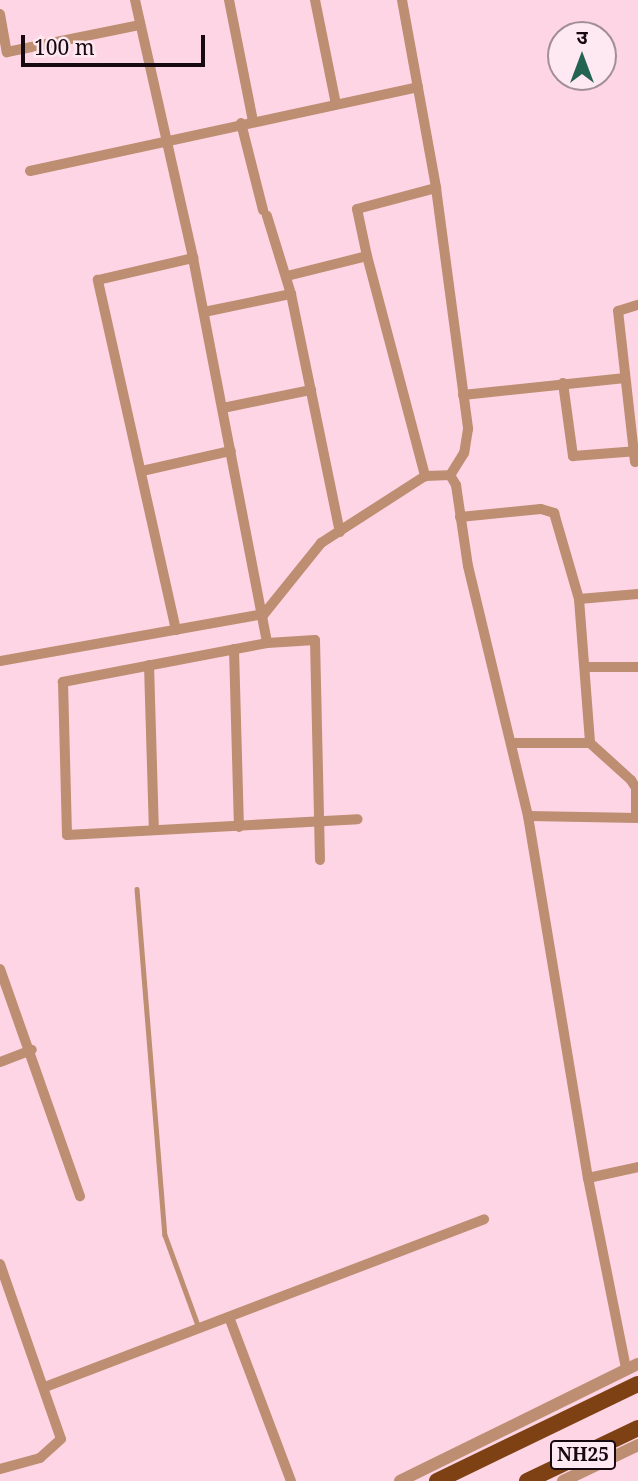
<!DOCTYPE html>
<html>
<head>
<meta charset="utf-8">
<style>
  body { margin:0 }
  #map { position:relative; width:638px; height:1481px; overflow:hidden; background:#fed5e5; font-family:"Noto Serif","Noto Sans Devanagari",serif }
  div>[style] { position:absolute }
  .service>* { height:4.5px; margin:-2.25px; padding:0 2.25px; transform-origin:2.25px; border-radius:2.25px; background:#bd8e71 }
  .minor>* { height:10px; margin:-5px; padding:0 5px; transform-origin:5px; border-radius:5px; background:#bd8e71 }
  .tertiary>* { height:12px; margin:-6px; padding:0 6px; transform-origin:6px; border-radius:6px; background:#bd8e71 }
  .trunk>* { height:16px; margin:-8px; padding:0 8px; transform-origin:8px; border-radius:8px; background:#7e4114 }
  span { translate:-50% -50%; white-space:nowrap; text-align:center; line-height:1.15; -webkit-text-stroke:5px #fee8f1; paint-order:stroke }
  .shield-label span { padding:2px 5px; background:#fee8f1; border:2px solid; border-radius:5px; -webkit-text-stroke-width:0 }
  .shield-label { font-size:19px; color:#180810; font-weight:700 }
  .north { position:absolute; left:547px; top:21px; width:70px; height:70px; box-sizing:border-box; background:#fee8f1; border:2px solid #a28e97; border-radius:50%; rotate:0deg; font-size:19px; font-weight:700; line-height:28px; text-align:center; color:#180810 }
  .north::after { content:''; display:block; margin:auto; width:24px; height:32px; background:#226352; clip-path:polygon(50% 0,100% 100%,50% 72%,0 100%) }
  .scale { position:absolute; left:21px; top:35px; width:184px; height:32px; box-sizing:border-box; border:4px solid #180810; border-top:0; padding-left:9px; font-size:21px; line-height:24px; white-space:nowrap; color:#180810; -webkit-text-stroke:5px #fee8f1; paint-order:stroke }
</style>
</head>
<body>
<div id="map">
  <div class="service">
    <div style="left:137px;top:889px;width:347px;rotate:85.4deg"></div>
    <div style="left:165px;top:1235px;width:99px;rotate:69.9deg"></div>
  </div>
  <div class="minor">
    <div style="left:135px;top:0;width:264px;rotate:77.3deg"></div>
    <div style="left:193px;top:258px;width:392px;rotate:79.1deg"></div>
    <div style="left:267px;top:643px;width:48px;rotate:-3.6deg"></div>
    <div style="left:315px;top:640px;width:220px;rotate:88.7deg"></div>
    <div style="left:229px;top:0;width:123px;rotate:78.8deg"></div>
    <div style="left:315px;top:0;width:106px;rotate:78.6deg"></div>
    <div style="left:402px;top:0;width:191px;rotate:79.7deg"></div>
    <div style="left:436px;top:188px;width:243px;rotate:82.4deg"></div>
    <div style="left:468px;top:429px;width:24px;rotate:99deg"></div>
    <div style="left:464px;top:453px;width:26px;rotate:122deg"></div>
    <div style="left:0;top:14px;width:39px;rotate:80deg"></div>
    <div style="left:7px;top:52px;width:136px;rotate:-11.5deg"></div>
    <div style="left:241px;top:123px;width:90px;rotate:75.8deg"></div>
    <div style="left:30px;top:171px;width:397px;rotate:-12.2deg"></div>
    <div style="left:367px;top:256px;width:228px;rotate:75.2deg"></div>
    <div style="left:287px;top:276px;width:82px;rotate:-14deg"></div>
    <div style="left:367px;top:256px;width:48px;rotate:-102deg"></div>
    <div style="left:357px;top:209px;width:82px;rotate:-14.9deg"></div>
    <div style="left:291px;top:294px;width:243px;rotate:78.4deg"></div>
    <div style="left:204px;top:312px;width:89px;rotate:-11.7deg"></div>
    <div style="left:291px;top:294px;width:82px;rotate:-107.1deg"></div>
    <div style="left:563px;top:383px;width:74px;rotate:82.2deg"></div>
    <div style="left:573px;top:456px;width:65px;rotate:-4.4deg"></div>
    <div style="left:463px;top:395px;width:163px;rotate:-6deg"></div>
    <div style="left:223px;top:408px;width:90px;rotate:-11.6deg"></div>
    <div style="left:635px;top:462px;width:152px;rotate:-96.4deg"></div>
    <div style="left:618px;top:311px;width:21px;rotate:-17deg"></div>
    <div style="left:142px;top:471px;width:91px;rotate:-12.7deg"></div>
    <div style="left:460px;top:517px;width:81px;rotate:-5.6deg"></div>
    <div style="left:541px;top:509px;width:14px;rotate:17deg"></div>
    <div style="left:554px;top:513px;width:90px;rotate:73.8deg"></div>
    <div style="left:579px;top:599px;width:144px;rotate:85.6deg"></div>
    <div style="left:590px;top:743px;width:55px;rotate:42.1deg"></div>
    <div style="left:631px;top:780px;width:9px;rotate:58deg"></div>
    <div style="left:636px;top:788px;width:29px;rotate:90deg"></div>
    <div style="left:579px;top:599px;width:59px;rotate:-4.8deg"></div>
    <div style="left:176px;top:630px;width:359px;rotate:-102.6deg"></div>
    <div style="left:98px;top:280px;width:98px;rotate:-13deg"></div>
    <div style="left:267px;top:643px;width:208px;rotate:169.2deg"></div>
    <div style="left:63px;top:682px;width:153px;rotate:88.5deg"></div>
    <div style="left:67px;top:835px;width:291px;rotate:-3.1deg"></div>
    <div style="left:234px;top:649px;width:178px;rotate:88.4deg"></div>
    <div style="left:0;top:661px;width:268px;rotate:-10.1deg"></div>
    <div style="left:264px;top:614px;width:91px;rotate:-51.2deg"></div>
    <div style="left:321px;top:543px;width:124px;rotate:-32.8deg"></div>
    <div style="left:425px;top:476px;width:25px;rotate:-2deg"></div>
    <div style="left:450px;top:475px;width:12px;rotate:59deg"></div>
    <div style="left:456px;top:485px;width:82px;rotate:81.6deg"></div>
    <div style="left:468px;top:566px;width:257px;rotate:76.5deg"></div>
    <div style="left:528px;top:816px;width:367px;rotate:80.6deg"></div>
    <div style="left:588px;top:1178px;width:195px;rotate:78.7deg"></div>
    <div style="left:149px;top:665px;width:165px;rotate:88.3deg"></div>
    <div style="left:585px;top:667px;width:53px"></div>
    <div style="left:513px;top:743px;width:77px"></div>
    <div style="left:528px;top:816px;width:110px;rotate:1deg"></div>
    <div style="left:0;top:969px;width:241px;rotate:70.6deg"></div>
    <div style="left:0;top:1062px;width:34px;rotate:-21deg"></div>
    <div style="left:588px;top:1178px;width:51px;rotate:-12.4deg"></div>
    <div style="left:0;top:1264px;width:185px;rotate:70.8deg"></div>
    <div style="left:61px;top:1439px;width:28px;rotate:138deg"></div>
    <div style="left:40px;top:1458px;width:41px;rotate:164.6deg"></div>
    <div style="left:229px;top:1317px;width:175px;rotate:69.3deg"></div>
    <div style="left:45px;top:1387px;width:470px;rotate:-20.9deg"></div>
  </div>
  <div class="tertiary">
    <div style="left:400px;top:1481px;width:265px;rotate:-26.2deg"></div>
    <div style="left:563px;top:1481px;width:83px;rotate:-25.6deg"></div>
  </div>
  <div class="trunk">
    <div style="left:437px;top:1481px;width:223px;rotate:-25.8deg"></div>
    <div style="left:527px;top:1481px;width:123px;rotate:-25.5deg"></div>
  </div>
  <div class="shield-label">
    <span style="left:583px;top:1455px">NH25</span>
  </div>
  <div class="north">उ</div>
  <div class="scale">100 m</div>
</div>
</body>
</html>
